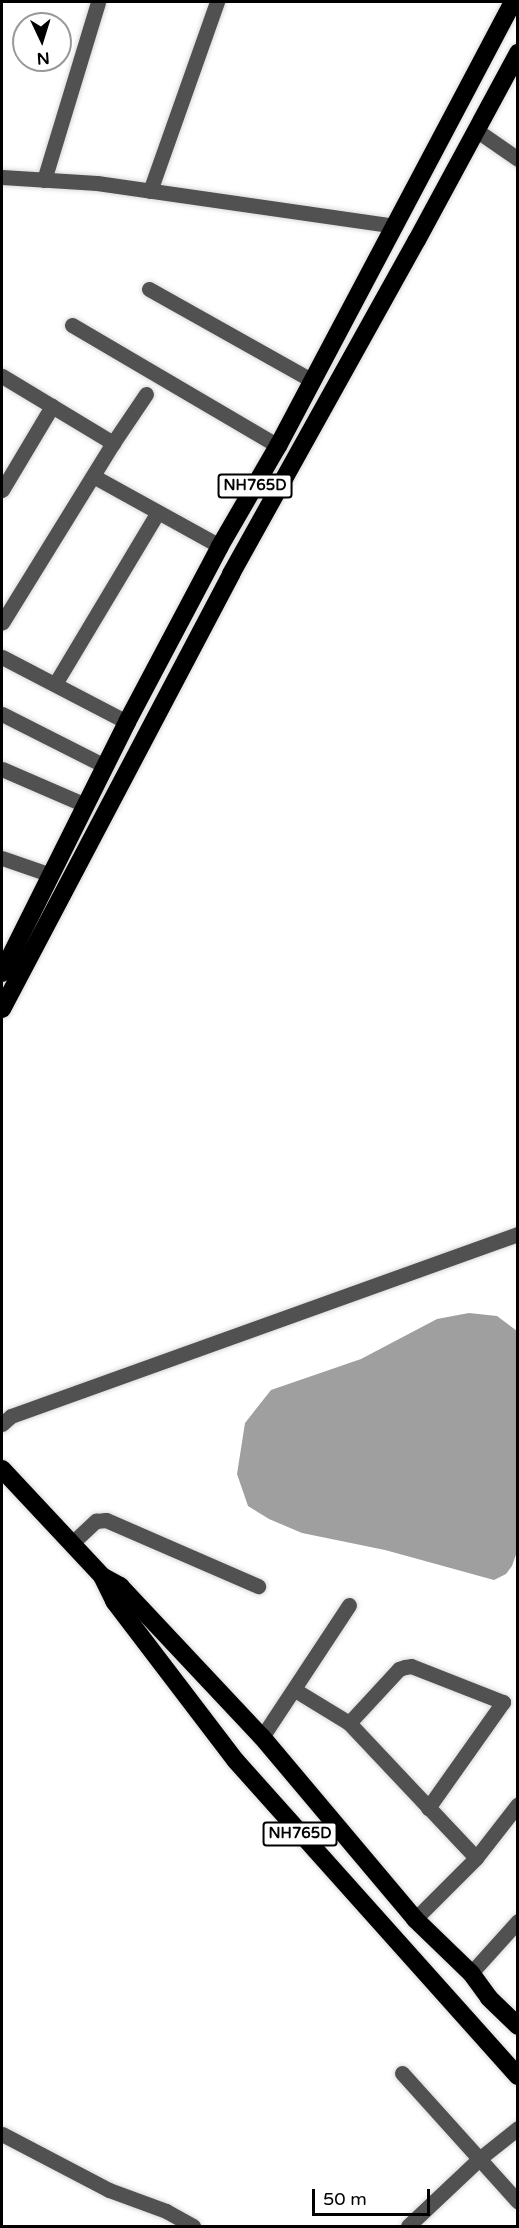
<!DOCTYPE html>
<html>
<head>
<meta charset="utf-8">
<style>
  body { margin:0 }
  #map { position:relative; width:519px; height:2228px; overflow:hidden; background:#fff; font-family:"Varela Round",sans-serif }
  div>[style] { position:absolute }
  .water>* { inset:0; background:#9f9f9f }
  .roads { filter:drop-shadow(0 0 2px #dbdbdb) drop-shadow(0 0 2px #dbdbdb) }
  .minor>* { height:15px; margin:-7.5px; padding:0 7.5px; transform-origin:7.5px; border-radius:7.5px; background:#515151 }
  .highway>* { height:18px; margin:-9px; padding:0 9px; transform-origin:9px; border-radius:9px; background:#000 }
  span { translate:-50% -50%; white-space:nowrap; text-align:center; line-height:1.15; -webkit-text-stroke:4.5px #fff; paint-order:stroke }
  .shield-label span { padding:2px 4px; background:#fff; border:2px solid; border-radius:4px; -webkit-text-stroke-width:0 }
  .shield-label { font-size:15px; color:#000; font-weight:700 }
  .frame { position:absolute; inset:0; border:3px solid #000; pointer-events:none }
  .north { position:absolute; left:12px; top:12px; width:60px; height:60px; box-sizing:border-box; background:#fff; border:2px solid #999; border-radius:50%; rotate:176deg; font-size:16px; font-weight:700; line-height:24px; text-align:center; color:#000 }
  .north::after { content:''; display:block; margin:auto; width:21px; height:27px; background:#000; clip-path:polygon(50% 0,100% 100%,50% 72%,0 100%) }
  .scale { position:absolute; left:312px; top:2189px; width:118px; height:27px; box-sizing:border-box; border:3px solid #000; border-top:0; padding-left:8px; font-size:18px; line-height:21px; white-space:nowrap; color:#000; -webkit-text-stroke:4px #fff; paint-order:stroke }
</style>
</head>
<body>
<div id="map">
  <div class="water">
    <div style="clip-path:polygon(469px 1313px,497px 1316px,517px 1331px,518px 1549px,512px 1566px,506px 1574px,494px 1580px,385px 1550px,302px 1533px,269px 1519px,248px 1506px,237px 1474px,245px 1423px,271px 1390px,361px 1359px,437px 1319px)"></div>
  </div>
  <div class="roads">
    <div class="minor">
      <div style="left:476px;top:130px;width:51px;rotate:34.6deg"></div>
      <div style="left:2px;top:177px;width:95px;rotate:3.6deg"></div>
      <div style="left:97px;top:183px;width:301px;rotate:8.2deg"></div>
      <div style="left:44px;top:180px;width:186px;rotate:-73.1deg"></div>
      <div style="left:150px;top:191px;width:201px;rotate:-70.5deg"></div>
      <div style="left:149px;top:289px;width:188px;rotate:29.3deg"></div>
      <div style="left:72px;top:325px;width:239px;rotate:30.4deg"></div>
      <div style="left:2px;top:376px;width:130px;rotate:31.1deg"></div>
      <div style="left:113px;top:443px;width:211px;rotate:121.7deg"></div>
      <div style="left:113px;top:443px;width:59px;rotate:-56deg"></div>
      <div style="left:93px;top:476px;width:145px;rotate:28.9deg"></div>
      <div style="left:2px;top:490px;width:98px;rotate:-59.2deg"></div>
      <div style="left:2px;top:657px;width:141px;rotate:27.5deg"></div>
      <div style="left:55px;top:684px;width:200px;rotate:-59.1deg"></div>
      <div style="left:2px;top:714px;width:115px;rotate:26.8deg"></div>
      <div style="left:2px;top:769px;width:90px;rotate:23.4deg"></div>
      <div style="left:2px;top:858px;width:52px;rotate:19.1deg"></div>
      <div style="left:2px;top:1424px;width:12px;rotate:-42deg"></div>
      <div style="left:11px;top:1416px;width:539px;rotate:-19.75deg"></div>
      <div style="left:72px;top:1543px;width:33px;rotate:-43deg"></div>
      <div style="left:96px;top:1521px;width:10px;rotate:-6deg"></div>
      <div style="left:106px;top:1520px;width:166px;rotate:23.5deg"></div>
      <div style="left:295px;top:1690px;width:63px;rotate:31.4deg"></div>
      <div style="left:349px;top:1723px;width:185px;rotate:46.7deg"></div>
      <div style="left:349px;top:1723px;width:74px;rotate:-47.2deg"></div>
      <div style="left:399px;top:1669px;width:6px;rotate:-18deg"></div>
      <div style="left:405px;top:1667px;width:6px;rotate:-9deg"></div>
      <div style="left:411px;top:1666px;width:99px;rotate:21.4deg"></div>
      <div style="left:503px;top:1702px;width:130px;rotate:125.3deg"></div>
      <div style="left:262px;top:1737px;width:158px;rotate:-56.6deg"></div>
      <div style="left:415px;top:1919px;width:86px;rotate:-45deg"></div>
      <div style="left:476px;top:1858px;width:68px;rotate:-52.1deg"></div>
      <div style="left:471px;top:1973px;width:70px;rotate:-47.9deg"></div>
      <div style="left:402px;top:2073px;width:173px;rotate:48deg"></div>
      <div style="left:2px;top:2134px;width:121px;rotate:27.6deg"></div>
      <div style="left:109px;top:2190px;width:61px;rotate:20.2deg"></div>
      <div style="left:166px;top:2211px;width:31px;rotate:29deg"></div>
      <div style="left:408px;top:2226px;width:98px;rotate:-43.3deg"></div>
      <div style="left:479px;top:2159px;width:50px;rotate:-38.5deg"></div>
    </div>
    <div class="highway">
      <div style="left:2px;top:973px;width:280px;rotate:-63.5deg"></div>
      <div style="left:127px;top:722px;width:199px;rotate:-62.1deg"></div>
      <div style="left:220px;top:546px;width:116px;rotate:-59.9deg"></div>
      <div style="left:278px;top:446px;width:502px;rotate:-62.11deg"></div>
      <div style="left:2px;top:1009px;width:492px;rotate:-62.2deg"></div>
      <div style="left:231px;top:574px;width:382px;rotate:-60.9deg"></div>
      <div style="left:417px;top:240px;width:213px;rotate:-61.6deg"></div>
      <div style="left:2px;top:1469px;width:146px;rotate:46.9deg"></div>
      <div style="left:102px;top:1576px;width:21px;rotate:29deg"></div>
      <div style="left:120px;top:1586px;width:207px;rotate:46.8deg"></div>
      <div style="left:262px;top:1737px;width:238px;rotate:49.9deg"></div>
      <div style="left:415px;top:1919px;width:78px;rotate:44deg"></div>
      <div style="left:471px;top:1973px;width:31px;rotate:54deg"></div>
      <div style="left:489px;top:1998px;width:40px;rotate:44deg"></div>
      <div style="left:102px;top:1576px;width:28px;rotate:64deg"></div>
      <div style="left:114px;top:1601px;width:201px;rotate:52.7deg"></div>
      <div style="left:236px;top:1761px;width:423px;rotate:48.2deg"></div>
    </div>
  </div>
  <div class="shield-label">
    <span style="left:255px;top:486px">NH765D</span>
    <span style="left:300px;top:1834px">NH765D</span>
  </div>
  <div class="frame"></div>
  <div class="north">N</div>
  <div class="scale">50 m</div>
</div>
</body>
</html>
